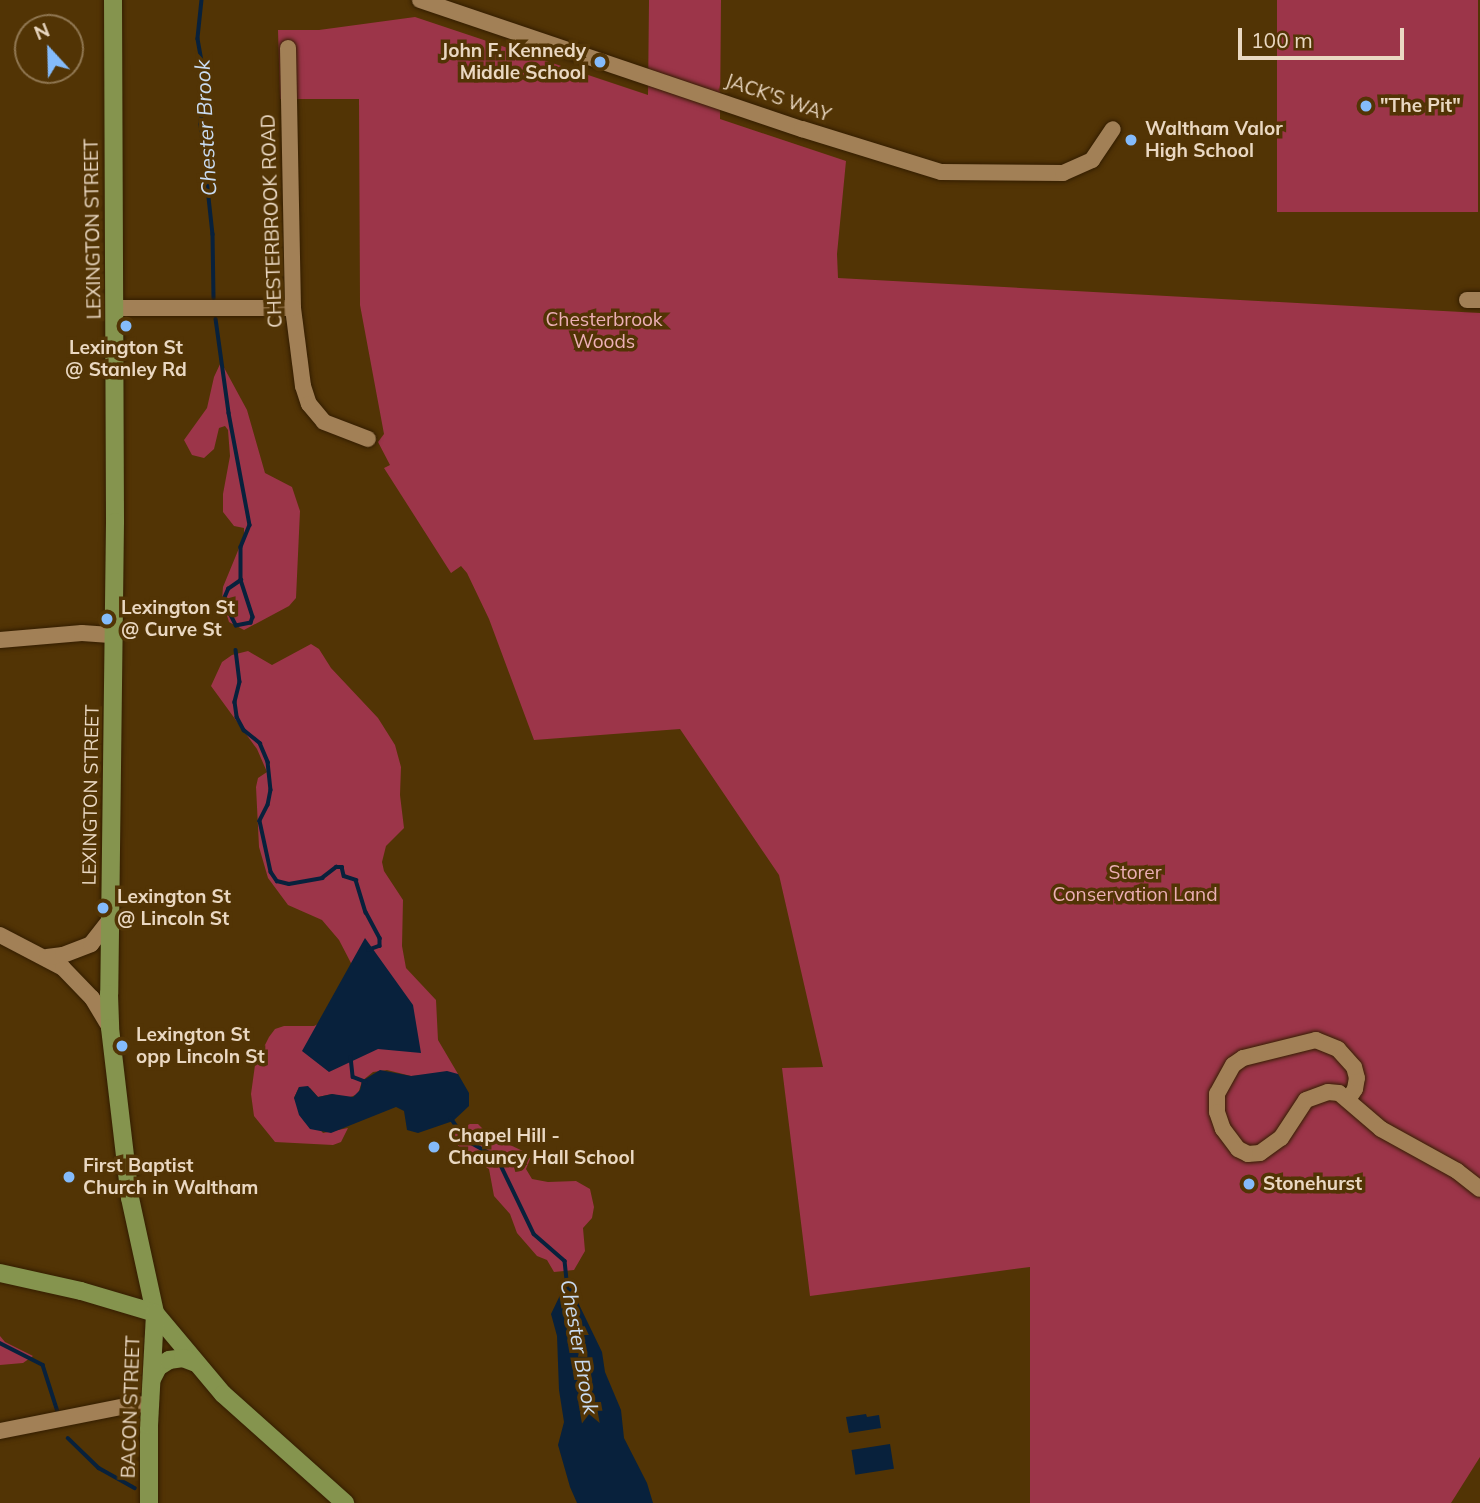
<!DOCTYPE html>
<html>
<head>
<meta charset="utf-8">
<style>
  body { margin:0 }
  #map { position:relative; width:1480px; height:1503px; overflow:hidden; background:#523405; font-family:Mulish,sans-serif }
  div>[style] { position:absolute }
  .green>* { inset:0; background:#9c3549; transform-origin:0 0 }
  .water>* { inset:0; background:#08213c; transform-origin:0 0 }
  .stream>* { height:3.5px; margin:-1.75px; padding:0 1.75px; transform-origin:1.75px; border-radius:1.75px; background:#08213c }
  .roads { filter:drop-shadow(0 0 2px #331d00) drop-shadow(0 0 2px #331d00) }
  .minor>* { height:16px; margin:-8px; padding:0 8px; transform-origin:8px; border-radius:8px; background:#a28056 }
  .major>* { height:18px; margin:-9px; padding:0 9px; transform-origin:9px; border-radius:9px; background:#85944e }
  .dots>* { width:19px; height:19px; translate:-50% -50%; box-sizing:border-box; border:4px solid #523405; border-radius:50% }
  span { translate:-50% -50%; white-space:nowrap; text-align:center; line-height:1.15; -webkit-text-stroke:7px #523405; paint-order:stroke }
  .poi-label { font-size:19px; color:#ead8c2; font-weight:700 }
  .right { translate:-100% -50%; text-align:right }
  .left { translate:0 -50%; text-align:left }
  .street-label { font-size:19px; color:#ead8c2 }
  .park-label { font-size:19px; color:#ecafb5 }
  .water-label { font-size:21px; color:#c9dbf1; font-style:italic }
  .north { position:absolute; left:14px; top:14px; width:70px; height:70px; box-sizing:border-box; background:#523405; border:2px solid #8f7651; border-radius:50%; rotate:338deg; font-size:19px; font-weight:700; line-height:28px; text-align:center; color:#ead8c2 }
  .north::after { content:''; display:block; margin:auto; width:24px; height:32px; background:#84bbfb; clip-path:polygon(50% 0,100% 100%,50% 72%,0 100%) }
  .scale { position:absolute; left:1238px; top:28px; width:166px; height:32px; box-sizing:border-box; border:4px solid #ead8c2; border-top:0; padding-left:9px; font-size:21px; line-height:24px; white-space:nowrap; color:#ead8c2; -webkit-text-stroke:5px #523405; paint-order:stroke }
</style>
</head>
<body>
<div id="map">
  <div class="green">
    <div style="clip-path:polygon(649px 0,721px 0,720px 119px,846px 161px,837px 254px,838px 278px,1480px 313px,1480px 1457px,1451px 1503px,1030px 1503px,1030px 1267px,810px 1296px,782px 1068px,823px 1067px,779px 875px,680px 729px,534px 740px,489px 619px,467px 573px,461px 566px,451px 573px,384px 468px,390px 465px,378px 442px,384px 434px,360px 305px,359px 99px,280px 99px,278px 30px,319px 30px,415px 17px,648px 95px)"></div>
    <div style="left:1277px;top:0;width:201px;height:212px"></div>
    <div style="clip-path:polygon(221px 362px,247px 410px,265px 473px,292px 487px,300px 511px,296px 598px,289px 606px,244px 630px,229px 622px,222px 600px,223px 587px,244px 536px,244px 528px,234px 526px,223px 512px,223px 494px,230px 456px,228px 430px,225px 426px,219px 428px,214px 449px,204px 458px,192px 455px,184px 440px,207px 408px,214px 377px)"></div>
    <div style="clip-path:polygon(311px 644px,319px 649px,331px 668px,378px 718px,395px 745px,401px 767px,400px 795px,404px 828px,386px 846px,382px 862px,384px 871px,403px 900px,402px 946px,406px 968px,436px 1000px,438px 1040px,458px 1074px,411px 1076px,387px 1070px,373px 1072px,362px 1081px,358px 1094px,348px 1098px,332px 1094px,318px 1097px,310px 1088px,299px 1087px,294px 1098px,323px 1133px,348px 1128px,341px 1142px,333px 1145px,275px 1142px,254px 1116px,251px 1094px,255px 1065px,269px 1037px,275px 1029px,284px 1026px,314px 1026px,326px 1020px,352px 965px,339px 940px,322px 920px,288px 905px,268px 878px,259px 847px,256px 787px,258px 778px,267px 772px,257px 749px,211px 686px,222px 662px,232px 655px,248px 651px,272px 665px)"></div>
    <div style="clip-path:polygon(470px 1124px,478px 1124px,489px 1135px,527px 1153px,530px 1159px,526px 1169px,532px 1179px,548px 1182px,576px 1181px,590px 1189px,594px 1207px,592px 1218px,583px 1228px,585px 1251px,574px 1270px,554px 1272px,547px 1260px,537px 1256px,517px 1233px,510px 1214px,494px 1196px,489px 1169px,468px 1156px,451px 1138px,453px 1132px)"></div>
    <div style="clip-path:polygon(0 1336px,5px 1342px,33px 1356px,23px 1363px,0 1365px)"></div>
  </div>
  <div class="water">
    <div style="clip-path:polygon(365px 938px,413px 1005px,421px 1053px,378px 1049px,329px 1072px,302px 1051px)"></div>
    <div style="clip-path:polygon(380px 1070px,411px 1076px,447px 1071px,458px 1074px,469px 1093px,469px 1106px,453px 1121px,418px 1133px,407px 1130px,404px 1111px,396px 1107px,331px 1133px,310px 1129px,299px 1115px,294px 1098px,299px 1087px,308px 1086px,318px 1097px,332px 1094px,353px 1097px,360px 1090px,362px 1081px)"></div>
    <div style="clip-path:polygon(571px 1288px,602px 1352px,605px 1372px,621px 1410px,624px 1438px,647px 1483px,653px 1503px,577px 1503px,570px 1487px,558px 1445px,564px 1422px,559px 1390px,557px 1336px,551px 1314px,563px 1289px)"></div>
    <div style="clip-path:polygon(866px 1414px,867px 1417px,879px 1415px,881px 1428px,849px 1433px,846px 1417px)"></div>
    <div style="left:890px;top:1444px;width:25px;height:39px;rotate:81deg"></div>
  </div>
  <div class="stream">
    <div style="left:202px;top:0;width:39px;rotate:96deg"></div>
    <div style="left:198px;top:39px;width:40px;rotate:80deg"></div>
    <div style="left:205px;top:78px;width:46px;rotate:95deg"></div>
    <div style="left:201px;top:124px;width:111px;rotate:83.8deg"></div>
    <div style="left:213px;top:234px;width:64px;rotate:89.1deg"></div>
    <div style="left:216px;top:319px;width:95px;rotate:82.1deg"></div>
    <div style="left:229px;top:413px;width:114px;rotate:79.4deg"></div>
    <div style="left:250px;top:525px;width:24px;rotate:112deg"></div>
    <div style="left:241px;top:547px;width:33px;rotate:90deg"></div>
    <div style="left:241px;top:580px;width:39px;rotate:72deg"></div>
    <div style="left:253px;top:617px;width:6px;rotate:108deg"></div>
    <div style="left:251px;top:623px;width:15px;rotate:169deg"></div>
    <div style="left:236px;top:626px;width:28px;rotate:-117deg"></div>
    <div style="left:223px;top:601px;width:13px;rotate:-67deg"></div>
    <div style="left:228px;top:589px;width:16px;rotate:-35deg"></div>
    <div style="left:236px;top:650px;width:32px;rotate:83deg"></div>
    <div style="left:240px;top:682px;width:21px;rotate:104deg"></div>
    <div style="left:235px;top:702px;width:15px;rotate:82deg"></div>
    <div style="left:237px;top:717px;width:15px;rotate:62deg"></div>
    <div style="left:244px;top:730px;width:21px;rotate:39deg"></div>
    <div style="left:260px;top:743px;width:21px;rotate:67deg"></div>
    <div style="left:268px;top:762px;width:28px;rotate:84deg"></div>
    <div style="left:271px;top:790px;width:15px;rotate:101deg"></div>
    <div style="left:268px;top:805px;width:18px;rotate:117deg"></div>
    <div style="left:260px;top:821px;width:52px;rotate:77.8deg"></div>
    <div style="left:271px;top:872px;width:11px;rotate:56deg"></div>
    <div style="left:277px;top:881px;width:12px;rotate:14deg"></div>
    <div style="left:289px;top:884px;width:34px;rotate:-10deg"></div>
    <div style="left:322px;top:878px;width:18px;rotate:-38deg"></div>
    <div style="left:336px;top:867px;width:6px"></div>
    <div style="left:342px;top:867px;width:9px;rotate:77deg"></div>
    <div style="left:344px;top:876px;width:13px;rotate:18deg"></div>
    <div style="left:356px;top:880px;width:34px;rotate:73deg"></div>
    <div style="left:366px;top:912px;width:30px;rotate:62deg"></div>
    <div style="left:380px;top:938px;width:8px;rotate:90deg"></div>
    <div style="left:380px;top:946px;width:12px;rotate:160deg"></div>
    <div style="left:351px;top:1057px;width:20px;rotate:84deg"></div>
    <div style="left:353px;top:1077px;width:14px;rotate:21deg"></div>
    <div style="left:451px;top:1118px;width:27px;rotate:56deg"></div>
    <div style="left:466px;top:1140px;width:35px;rotate:29deg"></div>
    <div style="left:497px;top:1157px;width:85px;rotate:64.3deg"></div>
    <div style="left:534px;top:1234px;width:41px;rotate:41.1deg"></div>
    <div style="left:565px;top:1261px;width:30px;rotate:84deg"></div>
    <div style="left:0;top:1343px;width:48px;rotate:27.1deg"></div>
    <div style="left:43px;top:1365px;width:49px;rotate:72.3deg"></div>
    <div style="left:68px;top:1438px;width:43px;rotate:44.1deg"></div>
    <div style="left:99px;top:1468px;width:41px;rotate:29.1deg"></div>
  </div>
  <div class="roads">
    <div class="minor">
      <div style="left:420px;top:0;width:403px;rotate:18.7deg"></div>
      <div style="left:802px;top:129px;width:145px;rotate:17.2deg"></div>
      <div style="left:941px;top:172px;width:122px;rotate:0.5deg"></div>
      <div style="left:1063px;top:173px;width:32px;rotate:-24deg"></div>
      <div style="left:1092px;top:160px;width:37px;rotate:-56deg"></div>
      <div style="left:288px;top:48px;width:260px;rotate:88.9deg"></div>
      <div style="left:293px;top:308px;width:79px;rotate:82.7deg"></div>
      <div style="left:303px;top:386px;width:19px;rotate:72deg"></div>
      <div style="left:309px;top:404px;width:23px;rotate:50deg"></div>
      <div style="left:324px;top:422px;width:47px;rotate:21.1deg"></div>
      <div style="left:1467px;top:300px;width:13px"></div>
      <div style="left:114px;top:308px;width:179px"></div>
      <div style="left:0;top:640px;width:82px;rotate:-4.9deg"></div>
      <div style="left:82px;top:633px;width:32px;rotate:4deg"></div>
      <div style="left:0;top:935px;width:71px;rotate:27.6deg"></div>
      <div style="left:63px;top:968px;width:42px;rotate:46deg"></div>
      <div style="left:92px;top:998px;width:35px;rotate:59deg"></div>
      <div style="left:47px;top:957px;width:16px;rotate:-7deg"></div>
      <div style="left:63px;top:955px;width:30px;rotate:-21deg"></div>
      <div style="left:91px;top:944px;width:33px;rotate:-52deg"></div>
      <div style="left:1349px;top:1098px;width:11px;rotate:-56deg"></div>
      <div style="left:1355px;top:1089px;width:11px;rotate:-80deg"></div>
      <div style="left:1357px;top:1078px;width:11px;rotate:-105deg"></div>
      <div style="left:1354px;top:1067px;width:24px;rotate:-132deg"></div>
      <div style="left:1338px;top:1049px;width:24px;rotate:-158deg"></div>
      <div style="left:1316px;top:1040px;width:75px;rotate:166.1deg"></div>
      <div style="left:1243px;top:1058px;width:12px;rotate:145deg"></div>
      <div style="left:1233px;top:1065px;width:33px;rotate:119deg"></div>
      <div style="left:1217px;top:1094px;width:18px;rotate:90deg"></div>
      <div style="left:1217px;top:1112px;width:18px;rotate:71deg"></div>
      <div style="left:1223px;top:1129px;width:25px;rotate:53deg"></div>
      <div style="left:1238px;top:1149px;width:11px;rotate:27deg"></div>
      <div style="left:1248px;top:1154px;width:12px;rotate:-5deg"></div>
      <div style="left:1260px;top:1153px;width:26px;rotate:-36deg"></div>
      <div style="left:1281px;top:1138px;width:45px;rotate:-56.7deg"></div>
      <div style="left:1306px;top:1100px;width:23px;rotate:-20deg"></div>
      <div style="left:1328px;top:1092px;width:11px;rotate:5deg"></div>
      <div style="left:1339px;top:1093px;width:55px;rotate:40.6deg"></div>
      <div style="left:1381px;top:1129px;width:87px;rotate:28.9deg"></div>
      <div style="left:1457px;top:1171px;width:29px;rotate:38deg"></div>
      <div style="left:0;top:1431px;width:134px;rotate:-11.2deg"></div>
      <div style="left:131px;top:1405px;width:19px;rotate:-3deg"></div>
    </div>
    <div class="major">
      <div style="left:113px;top:0;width:522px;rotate:89.78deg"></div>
      <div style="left:115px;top:522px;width:472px;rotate:90.7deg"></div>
      <div style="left:109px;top:994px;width:34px;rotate:88deg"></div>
      <div style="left:110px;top:1028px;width:171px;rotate:83.3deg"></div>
      <div style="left:130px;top:1198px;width:118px;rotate:77.7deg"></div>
      <div style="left:155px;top:1313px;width:106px;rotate:50deg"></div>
      <div style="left:223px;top:1394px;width:164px;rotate:41.8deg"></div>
      <div style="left:0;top:1273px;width:83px;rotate:12.5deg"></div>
      <div style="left:81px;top:1291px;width:77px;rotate:16.6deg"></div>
      <div style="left:152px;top:1379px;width:13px;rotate:-63deg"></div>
      <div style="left:158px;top:1367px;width:13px;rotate:-32deg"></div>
      <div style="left:169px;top:1360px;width:14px;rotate:-8deg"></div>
      <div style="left:183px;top:1358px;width:14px;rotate:21deg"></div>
      <div style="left:149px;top:1503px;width:78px;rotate:-90deg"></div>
      <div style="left:149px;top:1425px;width:112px;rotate:-86.9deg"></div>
    </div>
  </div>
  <div class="dots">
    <div style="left:600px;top:62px;background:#84bbfb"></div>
    <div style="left:1366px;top:106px;background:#84bbfb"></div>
    <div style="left:1131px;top:140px;background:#84bbfb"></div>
    <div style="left:126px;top:326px;background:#84bbfb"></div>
    <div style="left:107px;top:619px;background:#84bbfb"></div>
    <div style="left:103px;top:908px;background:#84bbfb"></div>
    <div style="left:122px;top:1046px;background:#84bbfb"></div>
    <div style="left:434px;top:1147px;background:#84bbfb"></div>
    <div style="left:69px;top:1177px;background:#84bbfb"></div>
    <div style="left:1249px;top:1184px;background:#84bbfb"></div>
  </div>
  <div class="poi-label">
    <span class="right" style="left:586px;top:62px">John F. Kennedy<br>Middle School</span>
    <span class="left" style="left:1380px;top:106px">"The Pit"</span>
    <span class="left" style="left:1145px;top:140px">Waltham Valor<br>High School</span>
    <span style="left:126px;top:359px">Lexington St<br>@ Stanley Rd</span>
    <span class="left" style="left:121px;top:619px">Lexington St<br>@ Curve St</span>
    <span class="left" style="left:117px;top:908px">Lexington St<br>@ Lincoln St</span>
    <span class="left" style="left:136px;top:1046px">Lexington St<br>opp Lincoln St</span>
    <span class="left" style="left:448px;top:1147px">Chapel Hill -<br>Chauncy Hall School</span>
    <span class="left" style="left:83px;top:1177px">First Baptist<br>Church in Waltham</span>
    <span class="left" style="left:1263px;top:1184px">Stonehurst</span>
  </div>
  <div class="street-label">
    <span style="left:778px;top:98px;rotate:19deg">JACK'S WAY</span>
    <span style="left:272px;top:221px;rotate:-92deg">CHESTERBROOK ROAD</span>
    <span style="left:93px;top:229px;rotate:-91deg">LEXINGTON STREET</span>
    <span style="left:91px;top:795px;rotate:-89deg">LEXINGTON STREET</span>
    <span style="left:131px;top:1407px;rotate:-88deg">BACON STREET</span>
  </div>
  <div class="park-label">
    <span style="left:604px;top:331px">Chesterbrook<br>Woods</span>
    <span style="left:1135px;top:884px">Storer<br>Conservation Land</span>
  </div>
  <div class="water-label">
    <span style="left:205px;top:128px;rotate:-93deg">Chester Brook</span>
    <span style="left:580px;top:1347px;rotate:80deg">Chester Brook</span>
  </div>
  <div class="north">N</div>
  <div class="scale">100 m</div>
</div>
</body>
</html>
